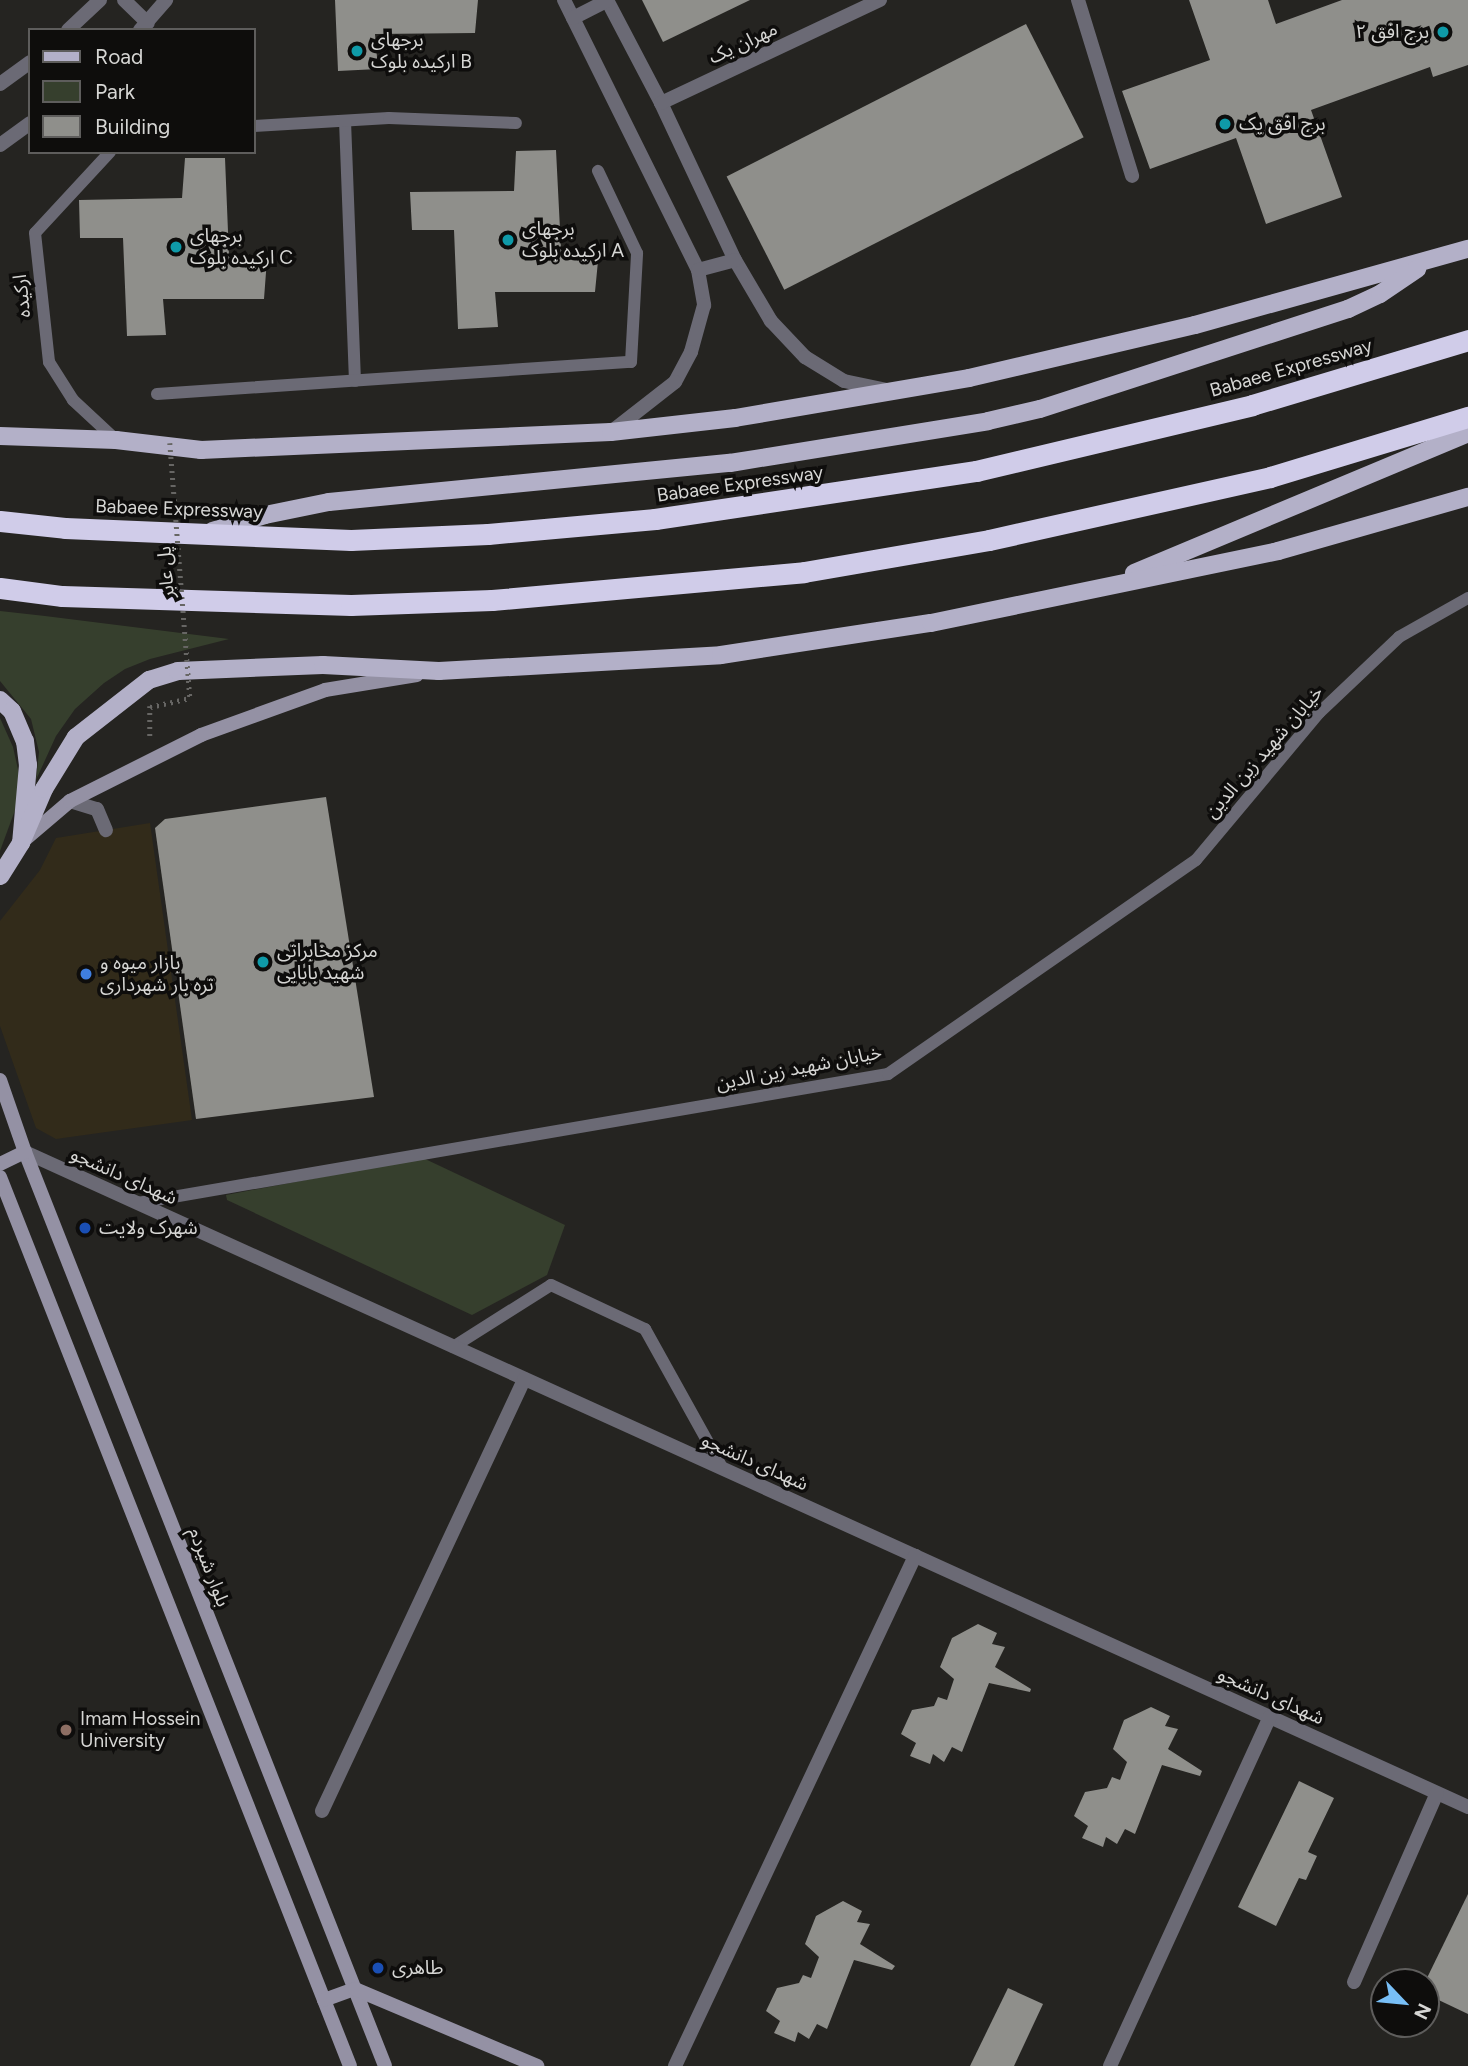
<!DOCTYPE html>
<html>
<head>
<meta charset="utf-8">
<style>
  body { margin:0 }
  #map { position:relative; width:1468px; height:2066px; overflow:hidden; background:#252421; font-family:Figtree,"Noto Sans Arabic",sans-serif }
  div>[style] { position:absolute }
  .commercial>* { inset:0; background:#322b1a }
  .green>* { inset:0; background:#363f2d }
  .building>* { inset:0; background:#8f8f8b; transform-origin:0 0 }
  .path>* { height:4.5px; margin-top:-2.25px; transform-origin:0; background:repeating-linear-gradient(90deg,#676664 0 2px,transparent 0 7px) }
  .lane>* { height:12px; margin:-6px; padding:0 6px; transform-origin:6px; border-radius:6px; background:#6b6a75 }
  .street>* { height:14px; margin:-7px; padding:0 7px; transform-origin:7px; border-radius:7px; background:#6b6a75 }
  .secondary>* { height:14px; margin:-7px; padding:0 7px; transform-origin:7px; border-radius:7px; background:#9491a4 }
  .primary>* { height:18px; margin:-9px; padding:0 9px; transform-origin:9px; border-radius:9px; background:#b3b0c8 }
  .highway>* { height:21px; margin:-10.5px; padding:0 10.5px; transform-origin:10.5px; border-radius:10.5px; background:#d0cce9 }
  .path-bridge>* { height:4.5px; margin-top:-2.25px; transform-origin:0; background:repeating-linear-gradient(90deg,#676664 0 2px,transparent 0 7px) }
  .dots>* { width:19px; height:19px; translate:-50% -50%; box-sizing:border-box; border:4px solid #0e0d0c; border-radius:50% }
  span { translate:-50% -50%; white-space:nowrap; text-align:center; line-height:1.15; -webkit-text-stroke:7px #0e0d0c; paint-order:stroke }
  .poi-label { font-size:19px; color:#d6d6d4 }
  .right { translate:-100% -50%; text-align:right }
  .left { translate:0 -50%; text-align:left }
  .street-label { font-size:19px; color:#d6d6d4 }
  .legend { position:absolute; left:28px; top:28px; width:228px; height:126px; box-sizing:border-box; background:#0e0d0c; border:2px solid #5e5d5c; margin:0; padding:9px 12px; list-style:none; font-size:21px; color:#d6d6d4 }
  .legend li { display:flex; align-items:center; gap:14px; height:35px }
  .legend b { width:35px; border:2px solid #5e5d5c }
  .north { position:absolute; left:1370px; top:1968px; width:70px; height:70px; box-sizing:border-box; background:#0e0d0c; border:2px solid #5e5d5c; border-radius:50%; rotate:116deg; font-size:19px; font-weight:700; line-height:28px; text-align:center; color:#d6d6d4 }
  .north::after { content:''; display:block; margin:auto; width:24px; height:32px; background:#78bff7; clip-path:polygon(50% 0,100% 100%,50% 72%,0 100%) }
</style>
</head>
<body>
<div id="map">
  <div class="commercial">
    <div style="clip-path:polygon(150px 823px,192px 1120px,56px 1139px,36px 1128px,0 1026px,0 921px,40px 870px,56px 838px)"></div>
  </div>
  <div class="green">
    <div style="clip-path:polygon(0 611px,45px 616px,229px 639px,150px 659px,125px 669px,104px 683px,75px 709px,56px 736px,36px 780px,39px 752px,31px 719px,0 681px)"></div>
    <div style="clip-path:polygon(0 718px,13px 747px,19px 774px,18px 802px,0 851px)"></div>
    <div style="clip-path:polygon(423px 1158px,565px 1225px,547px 1275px,472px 1315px,227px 1200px,226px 1195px)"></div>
  </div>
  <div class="building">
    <div style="clip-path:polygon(335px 0,478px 0,475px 33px,375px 34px,378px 69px,338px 71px)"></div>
    <div style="clip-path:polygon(642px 0,750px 0,663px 42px)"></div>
    <div style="clip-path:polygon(1189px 0,1268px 0,1276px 24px,1342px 0,1468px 0,1468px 65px,1433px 77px,1430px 67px,1311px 110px,1342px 197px,1266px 224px,1236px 138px,1150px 169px,1122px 91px,1210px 60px)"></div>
    <div style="left:1026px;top:24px;width:127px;height:336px;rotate:63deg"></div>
    <div style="clip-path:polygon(556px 150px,561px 249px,599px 251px,595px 292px,495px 292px,498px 327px,458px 329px,454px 230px,412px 230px,410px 192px,514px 191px,516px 151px)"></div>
    <div style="clip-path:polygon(185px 158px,225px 158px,229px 256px,267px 259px,264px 299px,163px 299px,166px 335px,127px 336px,123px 238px,80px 238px,79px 200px,182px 198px)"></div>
    <div style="clip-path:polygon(326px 797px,374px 1097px,196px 1119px,155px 828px,165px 819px)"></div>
    <div style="clip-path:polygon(978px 1624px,997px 1633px,992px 1644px,1005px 1647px,995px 1667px,1031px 1689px,1030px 1692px,989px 1683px,962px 1752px,952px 1747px,944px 1762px,933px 1754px,930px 1764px,910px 1756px,916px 1743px,901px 1734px,912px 1710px,934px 1706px,938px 1697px,947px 1700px,954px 1679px,940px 1667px,952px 1638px)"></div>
    <div style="clip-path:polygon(1151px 1707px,1170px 1716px,1165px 1726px,1178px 1729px,1168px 1749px,1202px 1771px,1200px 1776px,1162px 1765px,1135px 1834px,1125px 1829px,1117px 1844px,1106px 1837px,1103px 1847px,1082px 1838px,1088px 1826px,1074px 1816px,1085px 1792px,1107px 1788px,1112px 1777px,1120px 1780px,1127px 1762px,1113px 1749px,1124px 1720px)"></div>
    <div style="clip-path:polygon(1299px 1781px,1334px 1798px,1308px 1852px,1317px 1856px,1306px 1880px,1299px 1878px,1276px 1926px,1238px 1907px)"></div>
    <div style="clip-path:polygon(1468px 1894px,1468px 2014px,1426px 1994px,1426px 1980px)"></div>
    <div style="clip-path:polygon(843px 1901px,862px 1911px,857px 1922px,870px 1924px,860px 1944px,895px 1966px,892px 1970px,854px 1960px,827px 2029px,817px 2024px,809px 2039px,798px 2032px,795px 2042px,774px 2033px,780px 2021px,766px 2011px,777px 1988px,799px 1983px,803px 1975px,811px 1978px,819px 1957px,805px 1944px,816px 1916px)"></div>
    <div style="clip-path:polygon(1008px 1988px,1043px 2004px,1014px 2066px,970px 2066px)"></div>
  </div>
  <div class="path">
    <div style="left:150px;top:706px;width:34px;rotate:90deg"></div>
    <div style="left:150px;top:707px;width:41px;rotate:-12.7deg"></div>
  </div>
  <div class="lane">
    <div style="left:345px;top:121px;width:260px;rotate:87.8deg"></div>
    <div style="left:254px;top:126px;width:135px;rotate:-3.4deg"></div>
    <div style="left:389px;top:118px;width:127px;rotate:2.3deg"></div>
    <div style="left:110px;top:152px;width:110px;rotate:132.8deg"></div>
    <div style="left:35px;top:233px;width:130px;rotate:83.8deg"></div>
    <div style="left:49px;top:362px;width:45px;rotate:57.7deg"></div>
    <div style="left:73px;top:400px;width:59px;rotate:42.9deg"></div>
    <div style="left:157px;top:394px;width:475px;rotate:-3.9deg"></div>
    <div style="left:631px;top:362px;width:109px;rotate:-86.8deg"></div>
    <div style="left:637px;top:253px;width:91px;rotate:-115.4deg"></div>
    <div style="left:138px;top:1203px;width:761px;rotate:-9.76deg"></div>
    <div style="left:888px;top:1074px;width:375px;rotate:-34.8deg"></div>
    <div style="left:1196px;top:860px;width:192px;rotate:-50.1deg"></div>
    <div style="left:1319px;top:713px;width:110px;rotate:-43.5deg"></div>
    <div style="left:1399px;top:637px;width:79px;rotate:-29.5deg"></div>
    <div style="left:453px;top:1347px;width:116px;rotate:-32.3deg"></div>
    <div style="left:551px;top:1285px;width:104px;rotate:25.1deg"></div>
    <div style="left:645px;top:1329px;width:160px;rotate:60.9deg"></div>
  </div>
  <div class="street">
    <div style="left:124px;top:0;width:33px;rotate:44deg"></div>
    <div style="left:564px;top:0;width:301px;rotate:63.6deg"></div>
    <div style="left:698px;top:270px;width:36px;rotate:80deg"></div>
    <div style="left:704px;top:305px;width:49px;rotate:105.5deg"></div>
    <div style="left:691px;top:352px;width:34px;rotate:118deg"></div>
    <div style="left:675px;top:382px;width:81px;rotate:142deg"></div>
    <div style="left:607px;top:0;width:116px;rotate:62.3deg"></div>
    <div style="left:661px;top:103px;width:174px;rotate:64.8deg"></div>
    <div style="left:735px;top:260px;width:71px;rotate:59.5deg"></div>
    <div style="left:771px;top:321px;width:50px;rotate:46.6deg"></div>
    <div style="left:805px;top:357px;width:46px;rotate:31.6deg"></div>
    <div style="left:844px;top:381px;width:44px;rotate:11.8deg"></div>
    <div style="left:1078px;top:0;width:184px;rotate:72.9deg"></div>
    <div style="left:573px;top:18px;width:38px;rotate:-27deg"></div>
    <div style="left:68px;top:30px;width:44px;rotate:-43.2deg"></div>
    <div style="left:140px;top:30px;width:40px;rotate:-49deg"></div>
    <div style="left:0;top:84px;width:37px;rotate:-36deg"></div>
    <div style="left:661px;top:103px;width:242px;rotate:-25.2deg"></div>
    <div style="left:0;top:145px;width:37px;rotate:-36deg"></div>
    <div style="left:698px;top:270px;width:38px;rotate:-15deg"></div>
    <div style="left:70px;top:801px;width:28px;rotate:17deg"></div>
    <div style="left:97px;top:809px;width:23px;rotate:67deg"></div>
    <div style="left:25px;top:1152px;width:1585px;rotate:24.41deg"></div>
    <div style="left:322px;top:1811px;width:477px;rotate:-64.9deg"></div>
    <div style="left:1354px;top:1982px;width:206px;rotate:-66.3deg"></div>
    <div style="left:675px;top:2066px;width:564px;rotate:-64.8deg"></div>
    <div style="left:1110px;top:2066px;width:384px;rotate:-65.4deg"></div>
  </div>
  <div class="secondary">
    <div style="left:22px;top:842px;width:63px;rotate:-40.5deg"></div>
    <div style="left:70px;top:801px;width:147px;rotate:-26.7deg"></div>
    <div style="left:201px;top:735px;width:132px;rotate:-19.9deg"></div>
    <div style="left:325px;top:690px;width:93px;rotate:-9.3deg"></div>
    <div style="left:0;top:1080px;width:76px;rotate:70.9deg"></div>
    <div style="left:25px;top:1152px;width:982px;rotate:68.5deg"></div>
    <div style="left:0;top:1164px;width:28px;rotate:-26deg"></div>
    <div style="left:0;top:1177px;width:955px;rotate:68.51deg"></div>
    <div style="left:324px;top:2000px;width:33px;rotate:-20deg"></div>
    <div style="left:355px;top:1989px;width:198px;rotate:22.9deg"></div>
  </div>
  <div class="primary">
    <div style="left:0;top:436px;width:116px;rotate:2deg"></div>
    <div style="left:116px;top:440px;width:86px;rotate:6.7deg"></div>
    <div style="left:201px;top:450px;width:410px;rotate:-2.5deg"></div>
    <div style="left:611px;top:432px;width:125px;rotate:-6.4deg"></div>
    <div style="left:735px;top:418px;width:237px;rotate:-9.7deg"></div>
    <div style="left:969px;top:378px;width:232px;rotate:-13.2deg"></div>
    <div style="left:1195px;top:325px;width:283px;rotate:-15.6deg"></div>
    <div style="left:212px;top:531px;width:55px;rotate:-16.8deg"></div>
    <div style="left:265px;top:515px;width:65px;rotate:-11.5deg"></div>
    <div style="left:329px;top:502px;width:403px;rotate:-5.6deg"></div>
    <div style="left:730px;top:463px;width:261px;rotate:-9.2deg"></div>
    <div style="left:988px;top:421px;width:53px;rotate:-13deg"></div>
    <div style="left:1040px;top:409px;width:324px;rotate:-18deg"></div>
    <div style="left:1348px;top:309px;width:35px;rotate:-25deg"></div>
    <div style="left:1380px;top:294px;width:45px;rotate:-34deg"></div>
    <div style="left:1134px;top:573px;width:362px;rotate:-22.7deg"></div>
    <div style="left:0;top:700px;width:16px;rotate:43deg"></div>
    <div style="left:12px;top:711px;width:33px;rotate:67deg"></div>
    <div style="left:25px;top:741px;width:24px;rotate:83deg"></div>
    <div style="left:28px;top:765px;width:78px;rotate:95.1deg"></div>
    <div style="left:21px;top:843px;width:39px;rotate:122deg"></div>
    <div style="left:21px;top:843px;width:59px;rotate:-66.9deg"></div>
    <div style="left:44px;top:789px;width:61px;rotate:-58.4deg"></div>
    <div style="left:76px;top:737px;width:93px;rotate:-38deg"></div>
    <div style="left:149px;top:680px;width:30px;rotate:-17deg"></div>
    <div style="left:178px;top:671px;width:145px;rotate:-2.4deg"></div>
    <div style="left:323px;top:665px;width:116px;rotate:3deg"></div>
    <div style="left:439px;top:671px;width:282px;rotate:-3.2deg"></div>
    <div style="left:721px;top:655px;width:212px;rotate:-8.7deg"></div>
    <div style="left:931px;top:623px;width:354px;rotate:-11.7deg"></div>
    <div style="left:1278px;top:551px;width:198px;rotate:-15.9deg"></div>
  </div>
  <div class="highway">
    <div style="left:0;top:521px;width:65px;rotate:6.1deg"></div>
    <div style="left:65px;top:528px;width:286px;rotate:2.4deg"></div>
    <div style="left:351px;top:540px;width:137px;rotate:-2.5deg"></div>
    <div style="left:488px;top:534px;width:168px;rotate:-5.1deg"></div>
    <div style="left:655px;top:519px;width:325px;rotate:-8.5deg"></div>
    <div style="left:976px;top:471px;width:284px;rotate:-13.4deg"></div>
    <div style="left:1252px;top:405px;width:226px;rotate:-16.7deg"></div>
    <div style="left:0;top:588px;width:63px;rotate:7.4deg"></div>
    <div style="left:62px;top:596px;width:289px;rotate:1.8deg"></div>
    <div style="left:351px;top:605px;width:141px;rotate:-2deg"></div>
    <div style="left:492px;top:600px;width:313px;rotate:-5.1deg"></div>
    <div style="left:804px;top:572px;width:188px;rotate:-9.8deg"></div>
    <div style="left:989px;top:540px;width:288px;rotate:-12.6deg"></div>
    <div style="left:1270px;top:477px;width:207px;rotate:-16.9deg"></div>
  </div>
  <div class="path-bridge">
    <div style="left:170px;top:443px;width:256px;rotate:85.5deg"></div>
  </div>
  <div class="dots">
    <div style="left:1443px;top:32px;background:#0f9aa8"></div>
    <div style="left:357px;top:51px;background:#0f9aa8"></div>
    <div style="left:1225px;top:124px;background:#0f9aa8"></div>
    <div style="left:508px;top:240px;background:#0f9aa8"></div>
    <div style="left:176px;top:247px;background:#0f9aa8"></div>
    <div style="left:263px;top:962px;background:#0f9aa8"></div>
    <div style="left:86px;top:974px;background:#3f7fe0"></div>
    <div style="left:85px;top:1228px;background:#1a4fb4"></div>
    <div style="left:66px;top:1730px;background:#8d6e63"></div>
    <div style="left:378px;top:1968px;background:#1a4fb4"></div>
  </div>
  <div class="poi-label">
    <span class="right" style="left:1429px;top:32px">برج افق ۲</span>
    <span class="left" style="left:371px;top:51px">برجهای<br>ارکیده بلوک B</span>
    <span class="left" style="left:1239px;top:124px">برج افق یک</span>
    <span class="left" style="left:522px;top:240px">برجهای<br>ارکیده بلوک A</span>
    <span class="left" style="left:190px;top:247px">برجهای<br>ارکیده بلوک C</span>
    <span class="left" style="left:277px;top:962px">مرکز مخابراتی<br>شهید بابایی</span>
    <span class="left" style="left:100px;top:974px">بازار میوه و<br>تره بار شهرداری</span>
    <span class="left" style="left:99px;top:1228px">شهرک ولایت</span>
    <span class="left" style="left:80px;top:1730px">Imam Hossein<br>University</span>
    <span class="left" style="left:392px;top:1968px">طاهری</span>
  </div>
  <div class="street-label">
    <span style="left:743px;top:43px;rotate:-25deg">مهران یک</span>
    <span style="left:22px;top:296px;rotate:-96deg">ارکیده</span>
    <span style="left:1291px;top:368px;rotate:-16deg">Babaee Expressway</span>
    <span style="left:740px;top:484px;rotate:-8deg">Babaee Expressway</span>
    <span style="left:179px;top:509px;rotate:2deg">Babaee Expressway</span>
    <span style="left:166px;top:572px;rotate:-94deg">پل عابر</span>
    <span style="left:1264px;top:752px;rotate:-49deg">خیابان شهید زین الدین</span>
    <span style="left:799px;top:1068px;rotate:-11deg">خیابان شهید زین الدین</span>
    <span style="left:124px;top:1176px;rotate:24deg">شهدای دانشجو</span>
    <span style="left:755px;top:1462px;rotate:24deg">شهدای دانشجو</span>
    <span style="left:209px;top:1567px;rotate:69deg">بلوار شیردم</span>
    <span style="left:1271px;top:1696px;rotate:24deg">شهدای دانشجو</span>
  </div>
  <ul class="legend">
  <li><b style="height:9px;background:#b3b0c8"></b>Road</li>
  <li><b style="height:19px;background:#363f2d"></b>Park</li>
  <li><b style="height:19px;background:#8f8f8b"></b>Building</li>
  </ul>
  <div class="north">N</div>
</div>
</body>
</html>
